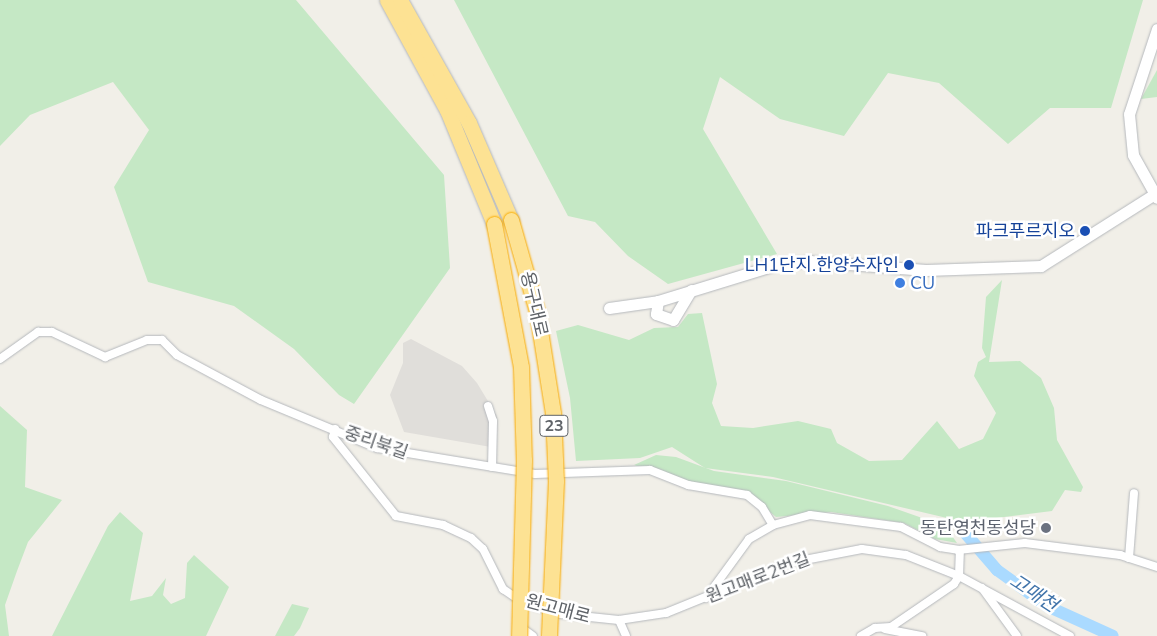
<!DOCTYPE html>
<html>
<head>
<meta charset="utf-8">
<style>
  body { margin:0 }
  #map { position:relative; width:1157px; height:636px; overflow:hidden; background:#f1efe8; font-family:"Nunito Sans","Noto Sans KR",sans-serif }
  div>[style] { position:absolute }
  .industrial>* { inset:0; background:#e0deda }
  .green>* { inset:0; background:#c5e8c5 }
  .river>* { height:12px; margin:-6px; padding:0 6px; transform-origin:6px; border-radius:6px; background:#aadaff }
  .roads { filter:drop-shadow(0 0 1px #b5b8bc) drop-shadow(0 0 1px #b5b8bc) }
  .street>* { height:8px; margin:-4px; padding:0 4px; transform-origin:4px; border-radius:4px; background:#fff }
  .secondary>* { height:11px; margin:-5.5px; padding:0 5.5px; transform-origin:5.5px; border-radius:5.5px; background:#fff }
  .highway>* { height:15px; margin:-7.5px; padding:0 7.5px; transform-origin:7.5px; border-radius:7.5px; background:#fde293 }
  .bridges { filter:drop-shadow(0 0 1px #f9ab00) drop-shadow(0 0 1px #f9ab00) }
  .highway-bridge>* { height:15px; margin:-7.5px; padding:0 7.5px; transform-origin:7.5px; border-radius:7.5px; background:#fde293 }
  .dots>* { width:14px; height:14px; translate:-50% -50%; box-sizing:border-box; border:2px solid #fff; border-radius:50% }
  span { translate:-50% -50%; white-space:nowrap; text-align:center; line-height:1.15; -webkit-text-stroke:5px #fff; paint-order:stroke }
  .shield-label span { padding:1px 4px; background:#fff; border:1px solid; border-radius:4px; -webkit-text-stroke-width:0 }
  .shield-label { font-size:16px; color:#5f6368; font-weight:700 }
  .transit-label { font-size:18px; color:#164399 }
  .right { translate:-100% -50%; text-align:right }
  .shop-label { font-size:18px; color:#366cbe }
  .left { translate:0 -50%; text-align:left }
  .street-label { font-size:18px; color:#5f6368 }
  .worship-label { font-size:18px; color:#5b616d }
  .water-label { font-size:19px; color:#4174aa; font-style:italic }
</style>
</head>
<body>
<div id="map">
  <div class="industrial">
    <div style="clip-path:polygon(411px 339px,462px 366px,477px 383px,497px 416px,491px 447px,404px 432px,390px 395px,403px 363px,403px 343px)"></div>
  </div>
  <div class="green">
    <div style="clip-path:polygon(0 0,296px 0,444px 175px,450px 268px,354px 404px,339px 395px,294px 349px,234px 306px,148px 282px,114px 187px,149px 130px,113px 82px,30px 115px,0 146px)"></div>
    <div style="clip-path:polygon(454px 0,1143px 0,1111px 108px,1050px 108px,1008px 144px,939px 83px,888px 73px,844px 136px,780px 119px,720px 77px,703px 129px,777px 254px,668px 284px,628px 256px,595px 222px,568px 216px)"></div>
    <div style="clip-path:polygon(1157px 70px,1157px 97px,1141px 99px)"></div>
    <div style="clip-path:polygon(1002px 280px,989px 362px,1020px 361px,1041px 378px,1054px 408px,1057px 440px,1083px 487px,1081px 492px,1065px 490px,1052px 511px,964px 522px,773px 477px,705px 468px,672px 447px,640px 458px,576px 461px,570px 398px,556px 331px,578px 325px,629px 340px,654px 328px,678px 327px,688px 314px,702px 313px,717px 384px,712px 403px,721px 426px,753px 428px,798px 421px,831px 429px,837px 443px,869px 461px,902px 460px,937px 421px,959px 449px,983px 439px,996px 413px,974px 376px,978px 362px,986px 357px,982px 348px,986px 297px)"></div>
    <div style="clip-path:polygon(0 406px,27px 430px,25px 487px,62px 500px,28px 542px,17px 571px,5px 605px,9px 636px,0 636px)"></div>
    <div style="clip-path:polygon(656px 455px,676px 457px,714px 471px,786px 481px,888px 506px,945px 526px,957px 543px,935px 539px,904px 523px,831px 512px,776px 517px,745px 491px,695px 484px,634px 465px)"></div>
    <div style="clip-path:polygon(120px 512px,143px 533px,130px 601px,152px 596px,166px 578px,163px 595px,171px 604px,185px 598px,187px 563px,194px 555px,229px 587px,206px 636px,52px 636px,108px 526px)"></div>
    <div style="clip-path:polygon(292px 604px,309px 608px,300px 628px,294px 636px,275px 636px)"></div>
  </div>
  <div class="river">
    <div style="left:966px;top:534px;width:48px;rotate:49.3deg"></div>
    <div style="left:997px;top:570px;width:62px;rotate:35.8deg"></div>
    <div style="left:1047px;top:606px;width:72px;rotate:24.4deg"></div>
  </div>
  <div class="roads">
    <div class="street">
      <div style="left:0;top:359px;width:47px;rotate:-35.4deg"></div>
      <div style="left:38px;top:332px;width:14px"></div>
      <div style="left:52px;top:332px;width:59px;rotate:25.3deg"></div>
      <div style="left:105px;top:357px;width:45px;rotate:-22deg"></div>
      <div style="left:147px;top:340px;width:15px"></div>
      <div style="left:162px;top:340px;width:21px;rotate:45deg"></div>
      <div style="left:177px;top:355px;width:95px;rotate:28.2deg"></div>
      <div style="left:261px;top:400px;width:126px;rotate:22.5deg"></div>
      <div style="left:377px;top:448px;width:160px;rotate:9.3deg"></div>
      <div style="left:535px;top:474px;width:115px;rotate:-2deg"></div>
      <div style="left:650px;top:470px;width:41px;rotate:21.5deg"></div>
      <div style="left:688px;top:485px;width:60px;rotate:9.6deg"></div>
      <div style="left:747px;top:495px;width:19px;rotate:39deg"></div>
      <div style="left:762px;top:507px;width:21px;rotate:59deg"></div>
      <div style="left:488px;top:406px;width:16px;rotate:72deg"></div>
      <div style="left:493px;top:421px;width:46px;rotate:91.2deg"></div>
      <div style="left:335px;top:429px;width:8px;rotate:104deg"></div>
      <div style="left:333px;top:437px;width:101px;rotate:51.4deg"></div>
      <div style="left:396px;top:516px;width:48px;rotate:10.8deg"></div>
      <div style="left:443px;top:525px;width:31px;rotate:25deg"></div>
      <div style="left:471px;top:538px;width:16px;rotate:43deg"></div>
      <div style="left:483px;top:549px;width:45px;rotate:63.4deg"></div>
      <div style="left:503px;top:589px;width:23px;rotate:34deg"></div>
      <div style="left:522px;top:602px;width:41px;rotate:17.1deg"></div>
      <div style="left:561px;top:614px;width:58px;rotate:5.9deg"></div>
      <div style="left:619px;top:620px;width:48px;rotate:-8.5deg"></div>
      <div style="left:666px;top:613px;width:133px;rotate:-22.1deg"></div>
      <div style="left:789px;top:563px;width:74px;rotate:-10.9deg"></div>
      <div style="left:862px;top:549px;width:44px;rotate:7.8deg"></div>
      <div style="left:906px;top:555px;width:57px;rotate:21.6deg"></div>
      <div style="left:959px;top:576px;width:26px;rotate:-88deg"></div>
      <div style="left:1129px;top:558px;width:65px;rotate:-85.6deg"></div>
      <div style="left:982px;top:588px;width:59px;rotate:53.9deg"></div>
      <div style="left:706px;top:598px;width:73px;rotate:-53.9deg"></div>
      <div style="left:749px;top:539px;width:28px;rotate:-30deg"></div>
      <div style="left:773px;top:525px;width:38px;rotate:-15deg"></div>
      <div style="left:810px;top:515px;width:92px;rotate:7.5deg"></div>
      <div style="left:901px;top:527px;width:44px;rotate:27.1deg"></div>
      <div style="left:940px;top:547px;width:18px;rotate:9deg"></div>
      <div style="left:958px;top:550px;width:67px;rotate:-6deg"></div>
      <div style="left:1025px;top:543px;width:96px;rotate:7.2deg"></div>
      <div style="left:1120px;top:555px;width:39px;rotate:18deg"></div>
      <div style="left:619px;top:620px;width:17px;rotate:66deg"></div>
      <div style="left:519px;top:626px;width:17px;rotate:36deg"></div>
      <div style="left:885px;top:629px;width:38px;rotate:11deg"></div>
      <div style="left:861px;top:636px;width:16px;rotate:-30deg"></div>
      <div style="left:875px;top:628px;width:16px;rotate:-4deg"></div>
      <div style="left:891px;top:627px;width:76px;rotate:-34.3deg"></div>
      <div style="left:954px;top:584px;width:9px;rotate:-58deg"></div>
      <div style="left:959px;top:576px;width:126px;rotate:28.4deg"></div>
    </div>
    <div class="secondary">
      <div style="left:1157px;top:29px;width:89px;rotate:108.2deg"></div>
      <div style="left:1129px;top:114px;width:41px;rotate:84.4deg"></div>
      <div style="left:1133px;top:155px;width:49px;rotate:60.8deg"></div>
      <div style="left:658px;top:301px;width:13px;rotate:99deg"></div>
      <div style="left:656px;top:314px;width:18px;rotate:19deg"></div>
      <div style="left:673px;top:320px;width:35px;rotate:-59deg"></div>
      <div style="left:609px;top:308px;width:49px;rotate:-8.1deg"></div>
      <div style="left:658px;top:301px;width:126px;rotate:-17.1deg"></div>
      <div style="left:778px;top:264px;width:32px;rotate:-5deg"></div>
      <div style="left:810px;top:261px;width:116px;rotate:4.4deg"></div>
      <div style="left:926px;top:270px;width:115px;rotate:-2deg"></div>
      <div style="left:1041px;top:266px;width:133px;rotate:-32.4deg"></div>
    </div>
    <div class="highway">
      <div style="left:387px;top:0;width:125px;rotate:61.4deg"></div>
      <div style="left:447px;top:110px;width:123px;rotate:67.6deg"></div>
      <div style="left:400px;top:0;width:141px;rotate:60.7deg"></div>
      <div style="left:469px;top:123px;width:106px;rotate:66.6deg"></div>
    </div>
  </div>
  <div class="bridges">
    <div class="highway-bridge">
      <div style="left:511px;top:220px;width:96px;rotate:74.2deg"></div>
      <div style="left:537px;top:312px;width:102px;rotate:81deg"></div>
      <div style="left:553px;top:413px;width:68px;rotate:87.5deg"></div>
      <div style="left:556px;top:481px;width:155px;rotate:92.6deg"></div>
      <div style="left:494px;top:224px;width:146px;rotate:79.3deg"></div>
      <div style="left:521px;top:367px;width:93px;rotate:88.2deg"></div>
      <div style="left:524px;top:460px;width:176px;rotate:91.6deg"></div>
    </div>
  </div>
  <div class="dots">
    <div style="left:1085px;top:231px;background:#1a4fb4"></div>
    <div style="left:909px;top:265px;background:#1a4fb4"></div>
    <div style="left:900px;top:283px;background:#3f7fe0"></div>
    <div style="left:1046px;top:528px;background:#6b7280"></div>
  </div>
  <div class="shield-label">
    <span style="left:554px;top:426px">23</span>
  </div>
  <div class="transit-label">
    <span class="right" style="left:1075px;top:231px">파크푸르지오</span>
    <span class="right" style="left:899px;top:265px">LH1단지.한양수자인</span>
  </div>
  <div class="shop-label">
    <span class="left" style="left:910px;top:283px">CU</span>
  </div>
  <div class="street-label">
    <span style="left:534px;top:304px;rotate:77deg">용구대로</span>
    <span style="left:376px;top:443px;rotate:19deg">중리북길</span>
    <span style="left:758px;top:578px;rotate:-21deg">원고매로2번길</span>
    <span style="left:558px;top:609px;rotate:15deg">원고매로</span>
  </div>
  <div class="worship-label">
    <span class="right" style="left:1036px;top:528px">동탄영천동성당</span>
  </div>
  <div class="water-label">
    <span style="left:1033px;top:594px;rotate:33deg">고매천</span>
  </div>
</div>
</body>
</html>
